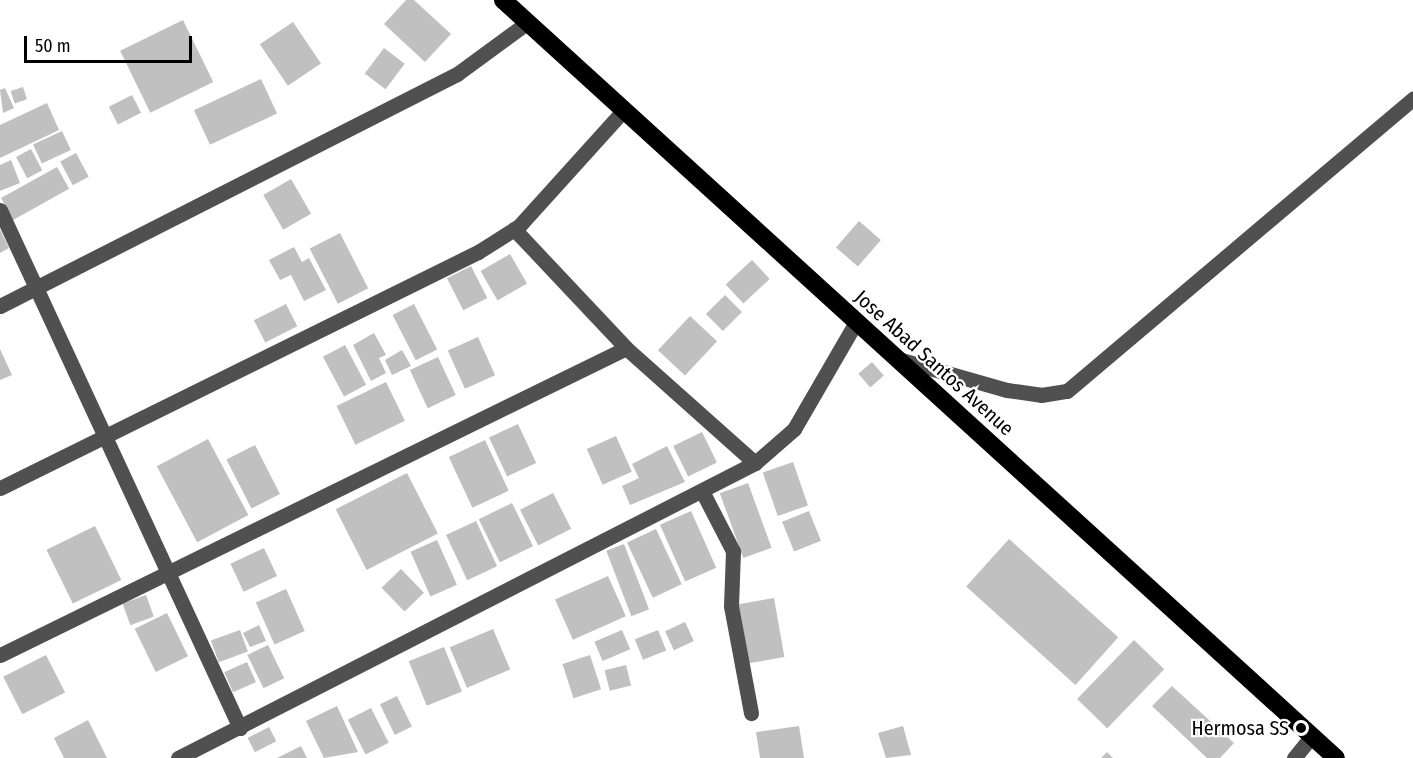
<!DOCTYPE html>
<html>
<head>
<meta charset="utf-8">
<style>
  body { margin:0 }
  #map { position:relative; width:1413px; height:758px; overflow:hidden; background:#fff; font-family:"Fira Sans Condensed",sans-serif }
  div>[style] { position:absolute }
  .building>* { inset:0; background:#c0c0c0; transform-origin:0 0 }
  .minor>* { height:15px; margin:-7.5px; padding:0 7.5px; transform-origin:7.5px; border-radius:7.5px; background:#505050 }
  .highway>* { height:18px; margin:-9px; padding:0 9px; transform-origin:9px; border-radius:9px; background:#000 }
  .dots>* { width:16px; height:16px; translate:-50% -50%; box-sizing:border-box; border:3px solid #fff; border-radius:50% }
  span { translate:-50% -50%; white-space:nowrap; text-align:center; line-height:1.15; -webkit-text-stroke:4.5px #fff; paint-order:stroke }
  .street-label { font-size:20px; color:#000 }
  .poi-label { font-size:20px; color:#000 }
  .right { translate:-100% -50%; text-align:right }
  .scale { position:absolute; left:24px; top:36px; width:168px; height:27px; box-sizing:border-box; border:3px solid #000; border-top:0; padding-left:8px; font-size:18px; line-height:21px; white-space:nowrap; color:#000; -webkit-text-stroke:4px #fff; paint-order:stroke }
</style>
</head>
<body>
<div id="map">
  <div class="building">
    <div style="clip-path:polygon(406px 0,414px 0,451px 34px,425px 62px,384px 24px)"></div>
    <div style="left:183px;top:20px;width:69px;height:70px;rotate:64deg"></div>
    <div style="left:293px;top:22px;width:50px;height:40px;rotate:56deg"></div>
    <div style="left:384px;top:48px;width:26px;height:32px;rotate:37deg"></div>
    <div style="left:261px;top:79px;width:38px;height:74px;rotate:65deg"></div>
    <div style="left:23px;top:87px;width:13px;height:13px;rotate:72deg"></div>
    <div style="clip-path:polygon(5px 88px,14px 108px,3px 113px,0 90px)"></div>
    <div style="left:132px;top:95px;width:20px;height:26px;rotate:63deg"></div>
    <div style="clip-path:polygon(47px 103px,59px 130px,0 158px,0 125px)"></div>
    <div style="left:62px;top:131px;width:21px;height:32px;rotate:65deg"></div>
    <div style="left:31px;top:149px;width:24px;height:17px;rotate:62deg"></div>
    <div style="left:76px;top:153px;width:27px;height:18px;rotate:62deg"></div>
    <div style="clip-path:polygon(11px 160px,20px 183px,0 191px,0 165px)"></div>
    <div style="left:57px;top:167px;width:25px;height:64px;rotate:61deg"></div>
    <div style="left:291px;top:179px;width:40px;height:32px;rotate:60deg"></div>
    <div style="left:859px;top:221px;width:29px;height:35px;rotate:41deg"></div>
    <div style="clip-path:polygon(0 229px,9px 248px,0 253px)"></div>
    <div style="left:340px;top:233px;width:62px;height:34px;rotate:63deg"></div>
    <div style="clip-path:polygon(294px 247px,302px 262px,309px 258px,326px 290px,304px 301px,291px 275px,280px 280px,269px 260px)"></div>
    <div style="left:510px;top:254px;width:34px;height:34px;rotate:60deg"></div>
    <div style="left:752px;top:260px;width:26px;height:36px;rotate:47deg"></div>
    <div style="left:471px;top:266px;width:36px;height:27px;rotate:63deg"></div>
    <div style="left:725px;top:295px;width:24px;height:27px;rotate:45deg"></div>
    <div style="left:286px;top:304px;width:25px;height:36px;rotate:63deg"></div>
    <div style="left:414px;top:304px;width:51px;height:24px;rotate:63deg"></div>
    <div style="left:690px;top:316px;width:37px;height:47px;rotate:43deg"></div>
    <div style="clip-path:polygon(374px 333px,386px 355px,379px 358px,386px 373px,371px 381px,353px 345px)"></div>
    <div style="left:478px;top:337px;width:42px;height:33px;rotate:66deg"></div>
    <div style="left:345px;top:345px;width:45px;height:25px;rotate:62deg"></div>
    <div style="clip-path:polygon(0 349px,12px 375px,0 380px)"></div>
    <div style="clip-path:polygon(402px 350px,411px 366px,392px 375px,385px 360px)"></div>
    <div style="left:438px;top:357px;width:42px;height:31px;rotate:65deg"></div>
    <div style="left:872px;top:362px;width:18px;height:18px;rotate:49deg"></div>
    <div style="left:386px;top:382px;width:43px;height:55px;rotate:64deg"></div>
    <div style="left:518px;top:424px;width:43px;height:32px;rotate:65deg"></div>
    <div style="left:702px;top:432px;width:34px;height:32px;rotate:64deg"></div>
    <div style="left:616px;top:436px;width:39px;height:32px;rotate:66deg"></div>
    <div style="left:208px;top:439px;width:86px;height:58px;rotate:62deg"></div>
    <div style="left:485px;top:440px;width:56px;height:40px;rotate:65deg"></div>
    <div style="left:255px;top:445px;width:55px;height:32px;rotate:63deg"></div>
    <div style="clip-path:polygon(667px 446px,685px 482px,630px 505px,622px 486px,639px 478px,632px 464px)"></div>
    <div style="left:793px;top:462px;width:46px;height:32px;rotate:71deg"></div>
    <div style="left:407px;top:473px;width:68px;height:80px;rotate:63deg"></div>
    <div style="left:748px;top:483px;width:69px;height:30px;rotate:70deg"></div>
    <div style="left:553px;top:493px;width:40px;height:37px;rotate:63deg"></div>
    <div style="left:512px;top:503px;width:48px;height:37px;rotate:64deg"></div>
    <div style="left:691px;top:511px;width:62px;height:34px;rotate:66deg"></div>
    <div style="left:809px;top:511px;width:32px;height:29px;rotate:68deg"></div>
    <div style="left:476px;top:521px;width:50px;height:33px;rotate:65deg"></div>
    <div style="left:95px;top:526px;width:60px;height:54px;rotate:64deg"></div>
    <div style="left:656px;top:529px;width:61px;height:32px;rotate:65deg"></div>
    <div style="left:1009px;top:539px;width:147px;height:64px;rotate:42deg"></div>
    <div style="left:437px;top:540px;width:49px;height:29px;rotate:66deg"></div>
    <div style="left:624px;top:544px;width:70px;height:19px;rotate:69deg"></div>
    <div style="left:264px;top:548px;width:31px;height:37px;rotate:65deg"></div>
    <div style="left:401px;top:569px;width:33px;height:27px;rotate:46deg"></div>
    <div style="left:608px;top:576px;width:44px;height:58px;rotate:66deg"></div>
    <div style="left:286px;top:589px;width:46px;height:33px;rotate:66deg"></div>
    <div style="left:146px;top:595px;width:23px;height:25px;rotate:70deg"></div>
    <div style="left:774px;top:598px;width:60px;height:36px;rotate:80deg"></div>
    <div style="left:167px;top:613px;width:48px;height:36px;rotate:64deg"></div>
    <div style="left:685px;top:622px;width:21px;height:22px;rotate:65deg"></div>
    <div style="clip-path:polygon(259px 625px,266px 641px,250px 647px,243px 633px)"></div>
    <div style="left:493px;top:629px;width:44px;height:47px;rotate:67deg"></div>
    <div style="left:240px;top:630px;width:23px;height:31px;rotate:70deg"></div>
    <div style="left:622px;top:630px;width:21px;height:30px;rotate:67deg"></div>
    <div style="left:658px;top:630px;width:22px;height:25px;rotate:68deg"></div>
    <div style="left:1134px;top:640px;width:42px;height:82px;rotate:44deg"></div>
    <div style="left:268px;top:645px;width:37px;height:23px;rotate:64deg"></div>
    <div style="left:444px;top:647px;width:48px;height:38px;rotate:68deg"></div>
    <div style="left:46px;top:655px;width:42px;height:48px;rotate:63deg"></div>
    <div style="left:590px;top:655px;width:36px;height:29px;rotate:72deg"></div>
    <div style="left:247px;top:662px;width:22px;height:25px;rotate:66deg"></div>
    <div style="left:626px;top:665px;width:21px;height:22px;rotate:76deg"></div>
    <div style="clip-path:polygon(1172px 686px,1234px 743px,1220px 758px,1207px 758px,1152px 706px)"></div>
    <div style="left:397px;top:696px;width:34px;height:19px;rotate:64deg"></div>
    <div style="clip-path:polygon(337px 706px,358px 752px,324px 758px,306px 721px)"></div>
    <div style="left:371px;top:708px;width:39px;height:26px;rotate:63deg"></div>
    <div style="clip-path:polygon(88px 720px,107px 758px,64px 758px,54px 738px)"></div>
    <div style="clip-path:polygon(799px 726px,804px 758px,760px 758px,756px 732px)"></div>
    <div style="clip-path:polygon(903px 726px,911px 755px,886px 758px,878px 733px)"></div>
    <div style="left:269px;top:727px;width:16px;height:24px;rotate:63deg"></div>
    <div style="clip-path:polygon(301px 746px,307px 758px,277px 758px)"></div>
    <div style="clip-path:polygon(1107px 752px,1113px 758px,1101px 758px)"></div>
  </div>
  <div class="minor">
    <div style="left:0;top:210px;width:571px;rotate:65.14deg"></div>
    <div style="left:514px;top:229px;width:163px;rotate:46.7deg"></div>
    <div style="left:626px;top:348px;width:173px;rotate:41.7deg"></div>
    <div style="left:0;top:306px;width:513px;rotate:-26.92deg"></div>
    <div style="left:457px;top:74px;width:88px;rotate:-36.2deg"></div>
    <div style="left:898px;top:359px;width:113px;rotate:15.9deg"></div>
    <div style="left:1007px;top:390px;width:34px;rotate:8deg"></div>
    <div style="left:1041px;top:395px;width:26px;rotate:-9deg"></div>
    <div style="left:1067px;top:391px;width:453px;rotate:-40.2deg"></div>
    <div style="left:0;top:488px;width:533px;rotate:-26.28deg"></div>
    <div style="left:478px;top:252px;width:49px;rotate:-32.4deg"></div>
    <div style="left:519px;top:226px;width:155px;rotate:-47.9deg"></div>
    <div style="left:702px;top:491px;width:68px;rotate:62.7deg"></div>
    <div style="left:733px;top:551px;width:55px;rotate:92.1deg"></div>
    <div style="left:731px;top:606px;width:109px;rotate:79.4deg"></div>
    <div style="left:0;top:655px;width:697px;rotate:-26.12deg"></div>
    <div style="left:178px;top:758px;width:648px;rotate:-27.08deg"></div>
    <div style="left:755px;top:463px;width:52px;rotate:-41.1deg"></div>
    <div style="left:794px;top:429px;width:124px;rotate:-59.9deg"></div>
    <div style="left:1294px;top:758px;width:28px;rotate:-51deg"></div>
  </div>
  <div class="highway">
    <div style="left:503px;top:0;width:1126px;rotate:42.3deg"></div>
  </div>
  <div class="dots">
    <div style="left:1301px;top:728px;background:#000"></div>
  </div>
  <div class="street-label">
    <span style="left:934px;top:363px;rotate:42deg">Jose Abad Santos Avenue</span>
  </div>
  <div class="poi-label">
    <span class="right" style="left:1289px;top:728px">Hermosa SS</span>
  </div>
  <div class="scale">50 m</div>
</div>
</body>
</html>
